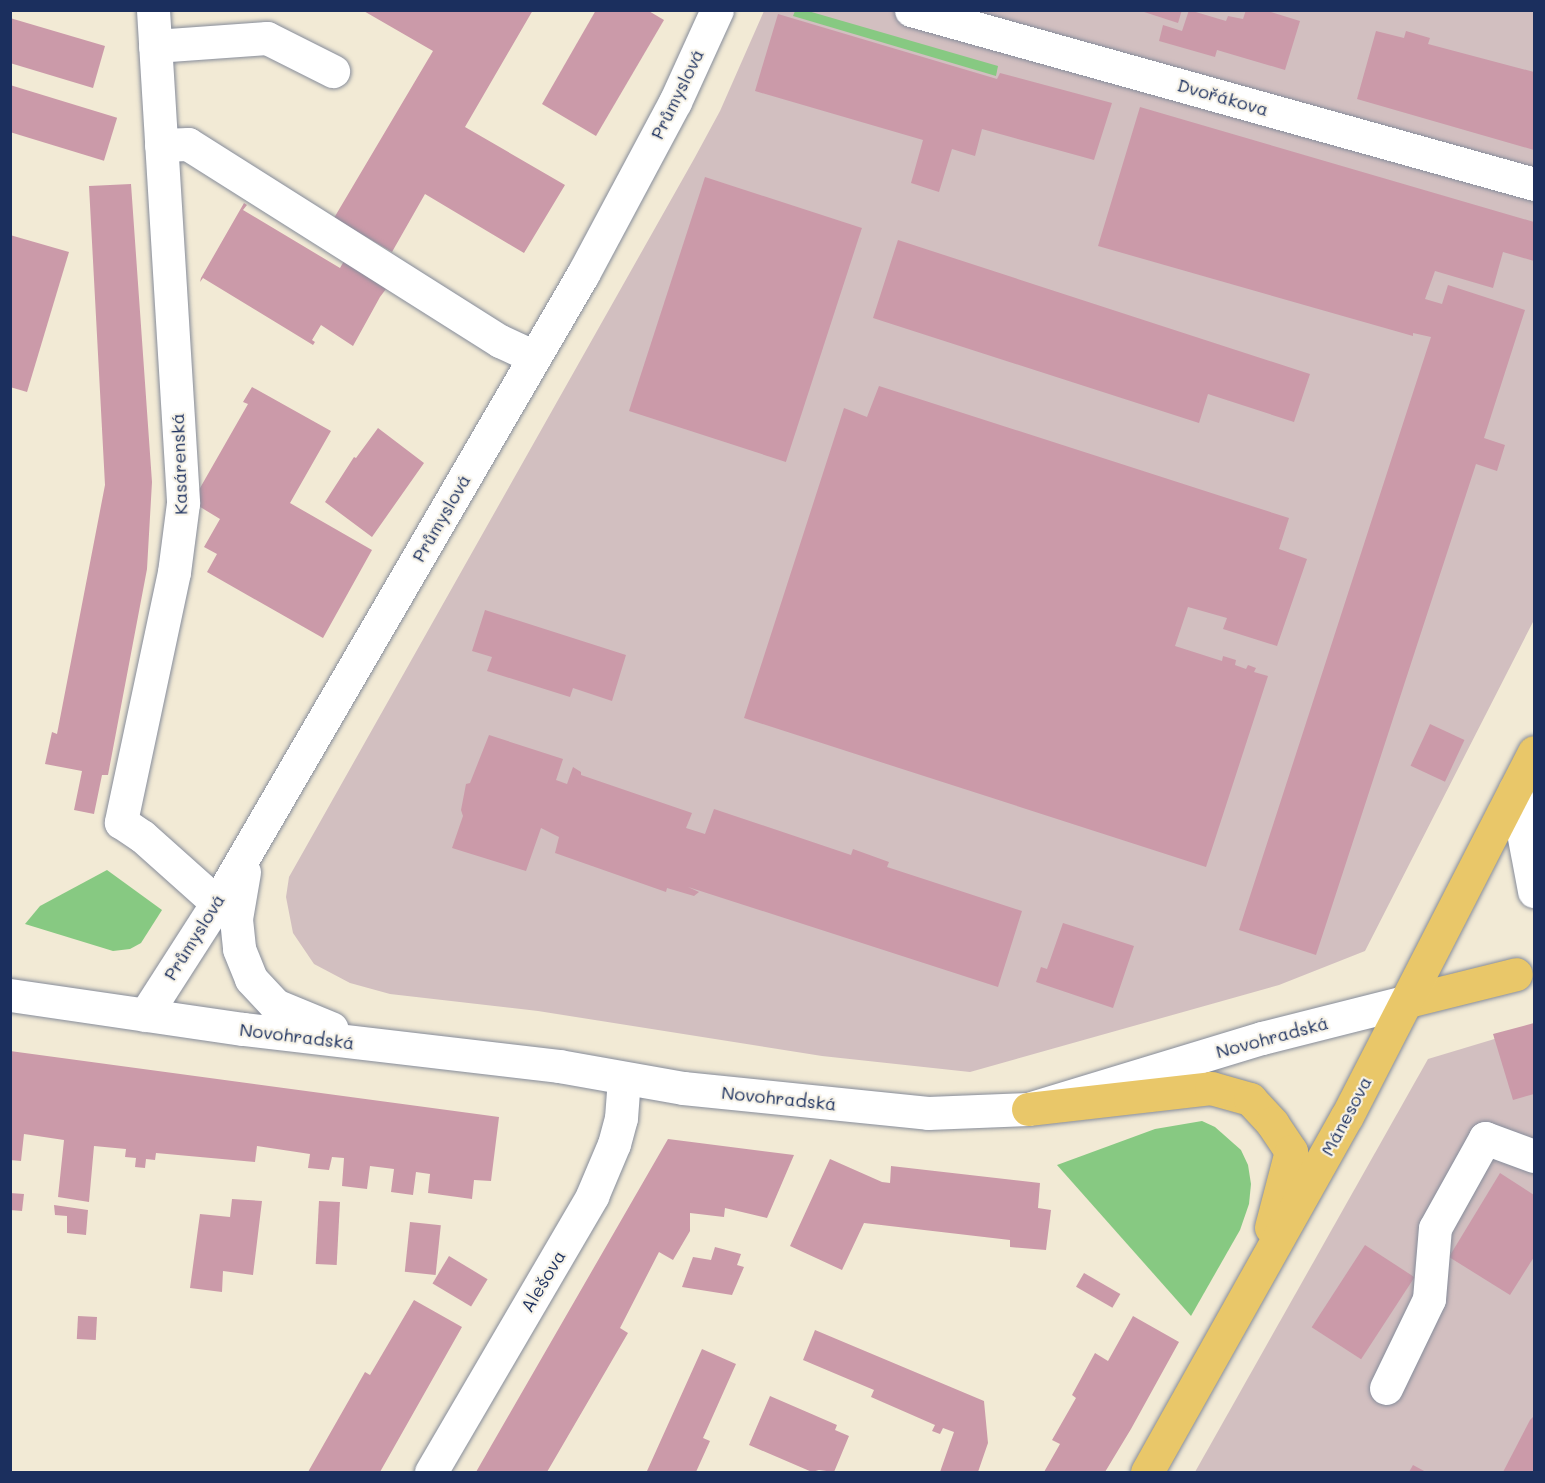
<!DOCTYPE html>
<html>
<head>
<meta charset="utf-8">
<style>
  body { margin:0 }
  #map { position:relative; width:1545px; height:1483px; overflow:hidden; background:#f2ead5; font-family:Mali,sans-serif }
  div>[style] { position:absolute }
  .industrial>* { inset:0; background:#d2bfc0 }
  .green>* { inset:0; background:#87c982 }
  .building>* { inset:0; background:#cb9aa9; transform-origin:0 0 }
  .roads { filter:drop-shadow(0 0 2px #868c9a) drop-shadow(0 0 2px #868c9a) }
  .minor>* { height:33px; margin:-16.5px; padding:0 16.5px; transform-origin:16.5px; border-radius:16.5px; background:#fff }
  .major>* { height:33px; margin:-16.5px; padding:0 16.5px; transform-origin:16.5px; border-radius:16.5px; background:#e9c769 }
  span { translate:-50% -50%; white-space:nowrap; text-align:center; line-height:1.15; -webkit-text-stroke:4.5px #f7f3e8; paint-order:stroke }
  .street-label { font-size:18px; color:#1b2f5e }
  .frame { position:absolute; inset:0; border:12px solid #1b2f5e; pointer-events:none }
</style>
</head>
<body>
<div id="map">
  <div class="industrial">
    <div style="clip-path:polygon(764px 11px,1534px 11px,1534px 620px,1365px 951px,1279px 985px,970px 1072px,822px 1056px,538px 1011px,390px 994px,350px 983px,314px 964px,293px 933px,286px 897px,289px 877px,694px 159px,720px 111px)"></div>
    <div style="clip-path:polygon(1534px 1027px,1534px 1472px,1195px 1472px,1428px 1059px)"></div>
  </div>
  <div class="green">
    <div style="clip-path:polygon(795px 11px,808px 11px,998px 66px,996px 76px,793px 16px)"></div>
    <div style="clip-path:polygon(107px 870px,162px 910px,141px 943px,130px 949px,113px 951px,25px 924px,40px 906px)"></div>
    <div style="clip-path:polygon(1202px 1121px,1215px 1127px,1241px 1150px,1248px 1165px,1251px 1184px,1249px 1204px,1240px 1230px,1191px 1316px,1057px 1165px,1155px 1129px)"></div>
  </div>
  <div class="building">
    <div style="clip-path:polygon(362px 10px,533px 10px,465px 127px,565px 185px,524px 253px,425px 194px,392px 252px,334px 218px,433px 51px)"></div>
    <div style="clip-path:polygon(596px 10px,647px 10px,664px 20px,596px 136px,542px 104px)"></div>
    <div style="clip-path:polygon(1138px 10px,1182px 10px,1178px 23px)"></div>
    <div style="clip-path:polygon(1189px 10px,1226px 21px,1228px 16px,1243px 19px,1246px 10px,1264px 10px,1300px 21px,1285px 70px,1217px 50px,1215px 57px,1159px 41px,1163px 25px,1182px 31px)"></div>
    <div style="clip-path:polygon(778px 14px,997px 79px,1000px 73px,1112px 103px,1094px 160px,982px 129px,975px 156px,952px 149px,939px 192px,911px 183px,923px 140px,755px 91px)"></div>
    <div style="clip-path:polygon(10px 18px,105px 46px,93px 88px,10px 63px)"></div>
    <div style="clip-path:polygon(1376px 31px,1404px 38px,1406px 31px,1430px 38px,1428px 44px,1534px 72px,1534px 150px,1357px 99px)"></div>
    <div style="left:10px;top:85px;width:112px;height:45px;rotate:17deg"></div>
    <div style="clip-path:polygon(1140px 107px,1534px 222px,1534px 261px,1503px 252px,1493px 288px,1435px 271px,1425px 299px,1442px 304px,1448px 285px,1525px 310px,1484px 438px,1505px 445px,1497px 471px,1476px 464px,1316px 955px,1239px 930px,1431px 337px,1413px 333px,1413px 336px,1098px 246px)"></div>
    <div style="left:705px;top:177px;width:165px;height:246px;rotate:18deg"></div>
    <div style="clip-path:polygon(131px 184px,152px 482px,147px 569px,108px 775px,102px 775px,94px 814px,74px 810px,82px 771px,45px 764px,52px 732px,57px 734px,105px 485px,89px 186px)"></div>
    <div style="clip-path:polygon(244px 203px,247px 205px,243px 210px,340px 268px,344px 261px,392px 289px,390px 291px,386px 289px,380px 297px,353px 346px,321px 325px,312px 340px,315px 342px,313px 345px,203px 278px,200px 282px,201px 278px)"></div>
    <div style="clip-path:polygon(10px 235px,69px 252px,27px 392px,10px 387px)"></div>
    <div style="clip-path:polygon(898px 240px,1310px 374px,1294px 422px,1208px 394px,1199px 423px,873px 318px)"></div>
    <div style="clip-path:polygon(879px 386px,1289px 518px,1279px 549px,1307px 559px,1277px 646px,1223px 629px,1227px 618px,1188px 607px,1175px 646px,1222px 661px,1223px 656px,1236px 660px,1235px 665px,1246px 669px,1248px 665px,1256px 668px,1254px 672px,1268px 676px,1206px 867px,744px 718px,844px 408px,867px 417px)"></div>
    <div style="clip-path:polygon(252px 387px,331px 431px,290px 503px,372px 550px,323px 638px,207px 572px,217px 554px,204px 547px,220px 519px,192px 502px,248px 404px,243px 402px)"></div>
    <div style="clip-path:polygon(378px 428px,424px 463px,372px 537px,325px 502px,354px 457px,356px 458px)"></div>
    <div style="clip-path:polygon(485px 610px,626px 655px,612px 701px,573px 688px,570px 697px,487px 671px,492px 657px,472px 651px)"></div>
    <div style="left:1430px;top:724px;width:38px;height:46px;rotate:25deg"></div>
    <div style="clip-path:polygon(489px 735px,563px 759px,556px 780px,567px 784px,573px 767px,581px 772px,581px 775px,692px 813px,686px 828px,705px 834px,714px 809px,851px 855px,853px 849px,889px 862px,887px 867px,1022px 911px,998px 987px,688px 887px,699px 892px,694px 896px,667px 888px,666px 892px,555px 853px,559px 837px,541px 828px,526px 871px,452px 848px,463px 816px,461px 810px,466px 784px,470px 783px)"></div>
    <div style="clip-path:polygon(1063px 923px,1134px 946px,1113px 1008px,1036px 982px,1041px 967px,1047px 969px)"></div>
    <div style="clip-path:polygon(1534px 1023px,1534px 1094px,1513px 1100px,1493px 1034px)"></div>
    <div style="clip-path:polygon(10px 1051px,499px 1117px,491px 1181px,474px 1180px,472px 1199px,428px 1193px,430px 1174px,416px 1172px,413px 1195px,391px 1192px,394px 1169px,370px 1166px,367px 1189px,342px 1186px,344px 1158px,332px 1157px,329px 1170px,308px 1168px,310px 1154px,257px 1146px,255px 1162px,156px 1153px,155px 1160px,146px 1159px,145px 1168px,135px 1167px,136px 1158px,125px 1157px,126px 1149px,94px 1146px,89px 1202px,58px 1197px,64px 1140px,24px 1134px,21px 1161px,10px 1160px)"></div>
    <div style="clip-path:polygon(668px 1139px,794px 1155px,767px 1218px,725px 1208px,724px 1217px,690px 1213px,690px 1231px,673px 1260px,659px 1252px,620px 1328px,628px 1333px,547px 1472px,476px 1472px)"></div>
    <div style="clip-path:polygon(830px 1159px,882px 1182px,890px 1183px,891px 1166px,1040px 1183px,1038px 1208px,1051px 1210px,1046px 1250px,1010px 1247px,1010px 1240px,864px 1223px,842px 1270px,790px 1246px)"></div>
    <div style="clip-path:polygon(1500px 1173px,1534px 1195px,1534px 1257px,1510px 1295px,1449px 1257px)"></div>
    <div style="clip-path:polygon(10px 1193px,24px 1194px,22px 1211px,10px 1210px)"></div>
    <div style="clip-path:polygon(232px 1199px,262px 1201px,253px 1275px,223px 1271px,222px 1292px,190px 1288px,200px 1214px,230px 1217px)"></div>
    <div style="left:319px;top:1201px;width:21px;height:63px;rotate:3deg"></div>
    <div style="clip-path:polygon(54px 1205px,88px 1210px,86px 1235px,67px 1233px,67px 1216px,55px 1215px)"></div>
    <div style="left:410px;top:1222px;width:31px;height:50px;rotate:6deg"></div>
    <div style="left:1365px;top:1245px;width:59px;height:98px;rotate:33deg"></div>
    <div style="clip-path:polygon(715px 1247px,741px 1254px,737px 1265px,744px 1267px,732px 1295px,682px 1287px,693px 1257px,711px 1260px)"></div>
    <div style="left:449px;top:1256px;width:45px;height:32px;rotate:31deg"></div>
    <div style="left:1084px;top:1273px;width:42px;height:16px;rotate:30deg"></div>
    <div style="clip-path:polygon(414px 1300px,462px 1327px,380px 1472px,308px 1472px,365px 1372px,370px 1375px)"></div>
    <div style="left:78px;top:1316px;width:19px;height:23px;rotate:3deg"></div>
    <div style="clip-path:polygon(1133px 1316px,1179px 1342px,1131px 1429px,1105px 1472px,1044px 1472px,1060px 1444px,1052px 1440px,1076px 1398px,1072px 1395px,1095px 1353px,1108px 1361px)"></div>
    <div style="clip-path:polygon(815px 1330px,984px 1401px,988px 1443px,978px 1472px,940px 1472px,954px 1432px,943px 1428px,940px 1434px,932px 1431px,935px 1425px,871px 1397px,874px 1390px,803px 1360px)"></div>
    <div style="clip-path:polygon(702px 1349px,736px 1364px,703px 1438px,710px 1441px,696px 1472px,647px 1471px)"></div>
    <div style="clip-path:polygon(770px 1396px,837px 1425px,835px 1430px,849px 1436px,834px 1472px,819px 1470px,812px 1472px,749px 1445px)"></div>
    <div style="clip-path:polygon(1534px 1416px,1534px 1472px,1503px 1472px,1530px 1420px)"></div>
    <div style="clip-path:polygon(1413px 1465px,1426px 1472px,1409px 1472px)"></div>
  </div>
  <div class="roads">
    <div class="minor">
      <div style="left:153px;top:10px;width:494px;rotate:86.5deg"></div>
      <div style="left:183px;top:503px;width:70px;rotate:97.4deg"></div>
      <div style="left:174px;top:572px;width:256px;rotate:102deg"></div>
      <div style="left:121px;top:822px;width:25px;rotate:34deg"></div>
      <div style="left:142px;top:836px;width:101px;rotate:41.8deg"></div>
      <div style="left:911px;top:10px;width:647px;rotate:15.6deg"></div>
      <div style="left:155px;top:46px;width:112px;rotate:-4.1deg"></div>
      <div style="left:267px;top:38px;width:74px;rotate:26.6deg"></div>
      <div style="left:161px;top:145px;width:27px;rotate:-2deg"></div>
      <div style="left:188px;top:144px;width:369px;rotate:32.3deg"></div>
      <div style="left:500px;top:341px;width:38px;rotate:25deg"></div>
      <div style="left:1515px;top:790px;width:103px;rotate:79.3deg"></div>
      <div style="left:244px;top:872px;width:48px;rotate:99.7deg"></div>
      <div style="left:236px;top:919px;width:30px;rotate:84deg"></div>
      <div style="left:239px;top:949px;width:32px;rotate:68deg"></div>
      <div style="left:251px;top:979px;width:35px;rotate:47deg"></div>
      <div style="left:275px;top:1005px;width:61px;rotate:22.3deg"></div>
      <div style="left:10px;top:995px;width:236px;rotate:8.3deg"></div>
      <div style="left:244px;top:1029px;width:317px;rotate:6.7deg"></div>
      <div style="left:559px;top:1066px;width:126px;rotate:10.1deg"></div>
      <div style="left:683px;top:1088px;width:246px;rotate:5.8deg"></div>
      <div style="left:928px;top:1113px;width:100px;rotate:-2.3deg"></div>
      <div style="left:1028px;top:1109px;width:245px;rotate:-16.9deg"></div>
      <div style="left:1262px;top:1038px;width:151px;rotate:-14.2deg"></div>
      <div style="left:145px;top:1015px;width:133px;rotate:-57.3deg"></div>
      <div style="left:217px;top:903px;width:728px;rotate:-59.81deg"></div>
      <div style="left:583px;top:274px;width:195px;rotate:-61.9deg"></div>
      <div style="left:675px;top:102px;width:101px;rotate:-65.5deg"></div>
      <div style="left:1386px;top:1388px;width:99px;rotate:-64.2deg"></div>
      <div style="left:1429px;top:1299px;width:71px;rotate:-85.2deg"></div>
      <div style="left:1435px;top:1228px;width:103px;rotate:-60.9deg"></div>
      <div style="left:1485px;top:1138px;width:52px;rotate:20.2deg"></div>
      <div style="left:431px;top:1472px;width:320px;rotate:-59.7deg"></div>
      <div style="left:592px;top:1196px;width:56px;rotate:-67.1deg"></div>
      <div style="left:614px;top:1144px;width:27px;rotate:-75deg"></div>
      <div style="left:621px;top:1118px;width:40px;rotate:-85.7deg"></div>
    </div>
    <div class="major">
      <div style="left:1408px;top:1001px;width:111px;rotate:-14deg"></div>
      <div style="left:1028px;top:1109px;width:184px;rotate:-6.5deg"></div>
      <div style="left:1211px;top:1088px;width:41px;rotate:15.8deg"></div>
      <div style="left:1250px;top:1099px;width:33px;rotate:47deg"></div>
      <div style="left:1272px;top:1123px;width:34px;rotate:56deg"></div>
      <div style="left:1291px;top:1151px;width:79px;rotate:104.7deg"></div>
      <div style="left:1147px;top:1472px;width:408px;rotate:-60.7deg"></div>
      <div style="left:1347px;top:1116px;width:409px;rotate:-62.8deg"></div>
    </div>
  </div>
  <div class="street-label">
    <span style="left:677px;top:94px;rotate:-64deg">Průmyslová</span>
    <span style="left:1223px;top:97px;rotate:16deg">Dvořákova</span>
    <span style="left:179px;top:464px;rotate:-92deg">Kasárenská</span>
    <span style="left:441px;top:518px;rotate:-60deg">Průmyslová</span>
    <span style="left:194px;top:937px;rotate:-58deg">Průmyslová</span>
    <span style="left:297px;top:1036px;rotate:7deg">Novohradská</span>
    <span style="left:1272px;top:1037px;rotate:-15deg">Novohradská</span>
    <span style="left:779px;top:1098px;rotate:6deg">Novohradská</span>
    <span style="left:1346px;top:1116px;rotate:-62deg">Mánesova</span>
    <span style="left:543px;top:1281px;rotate:-59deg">Alešova</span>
  </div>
  <div class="frame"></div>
</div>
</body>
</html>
